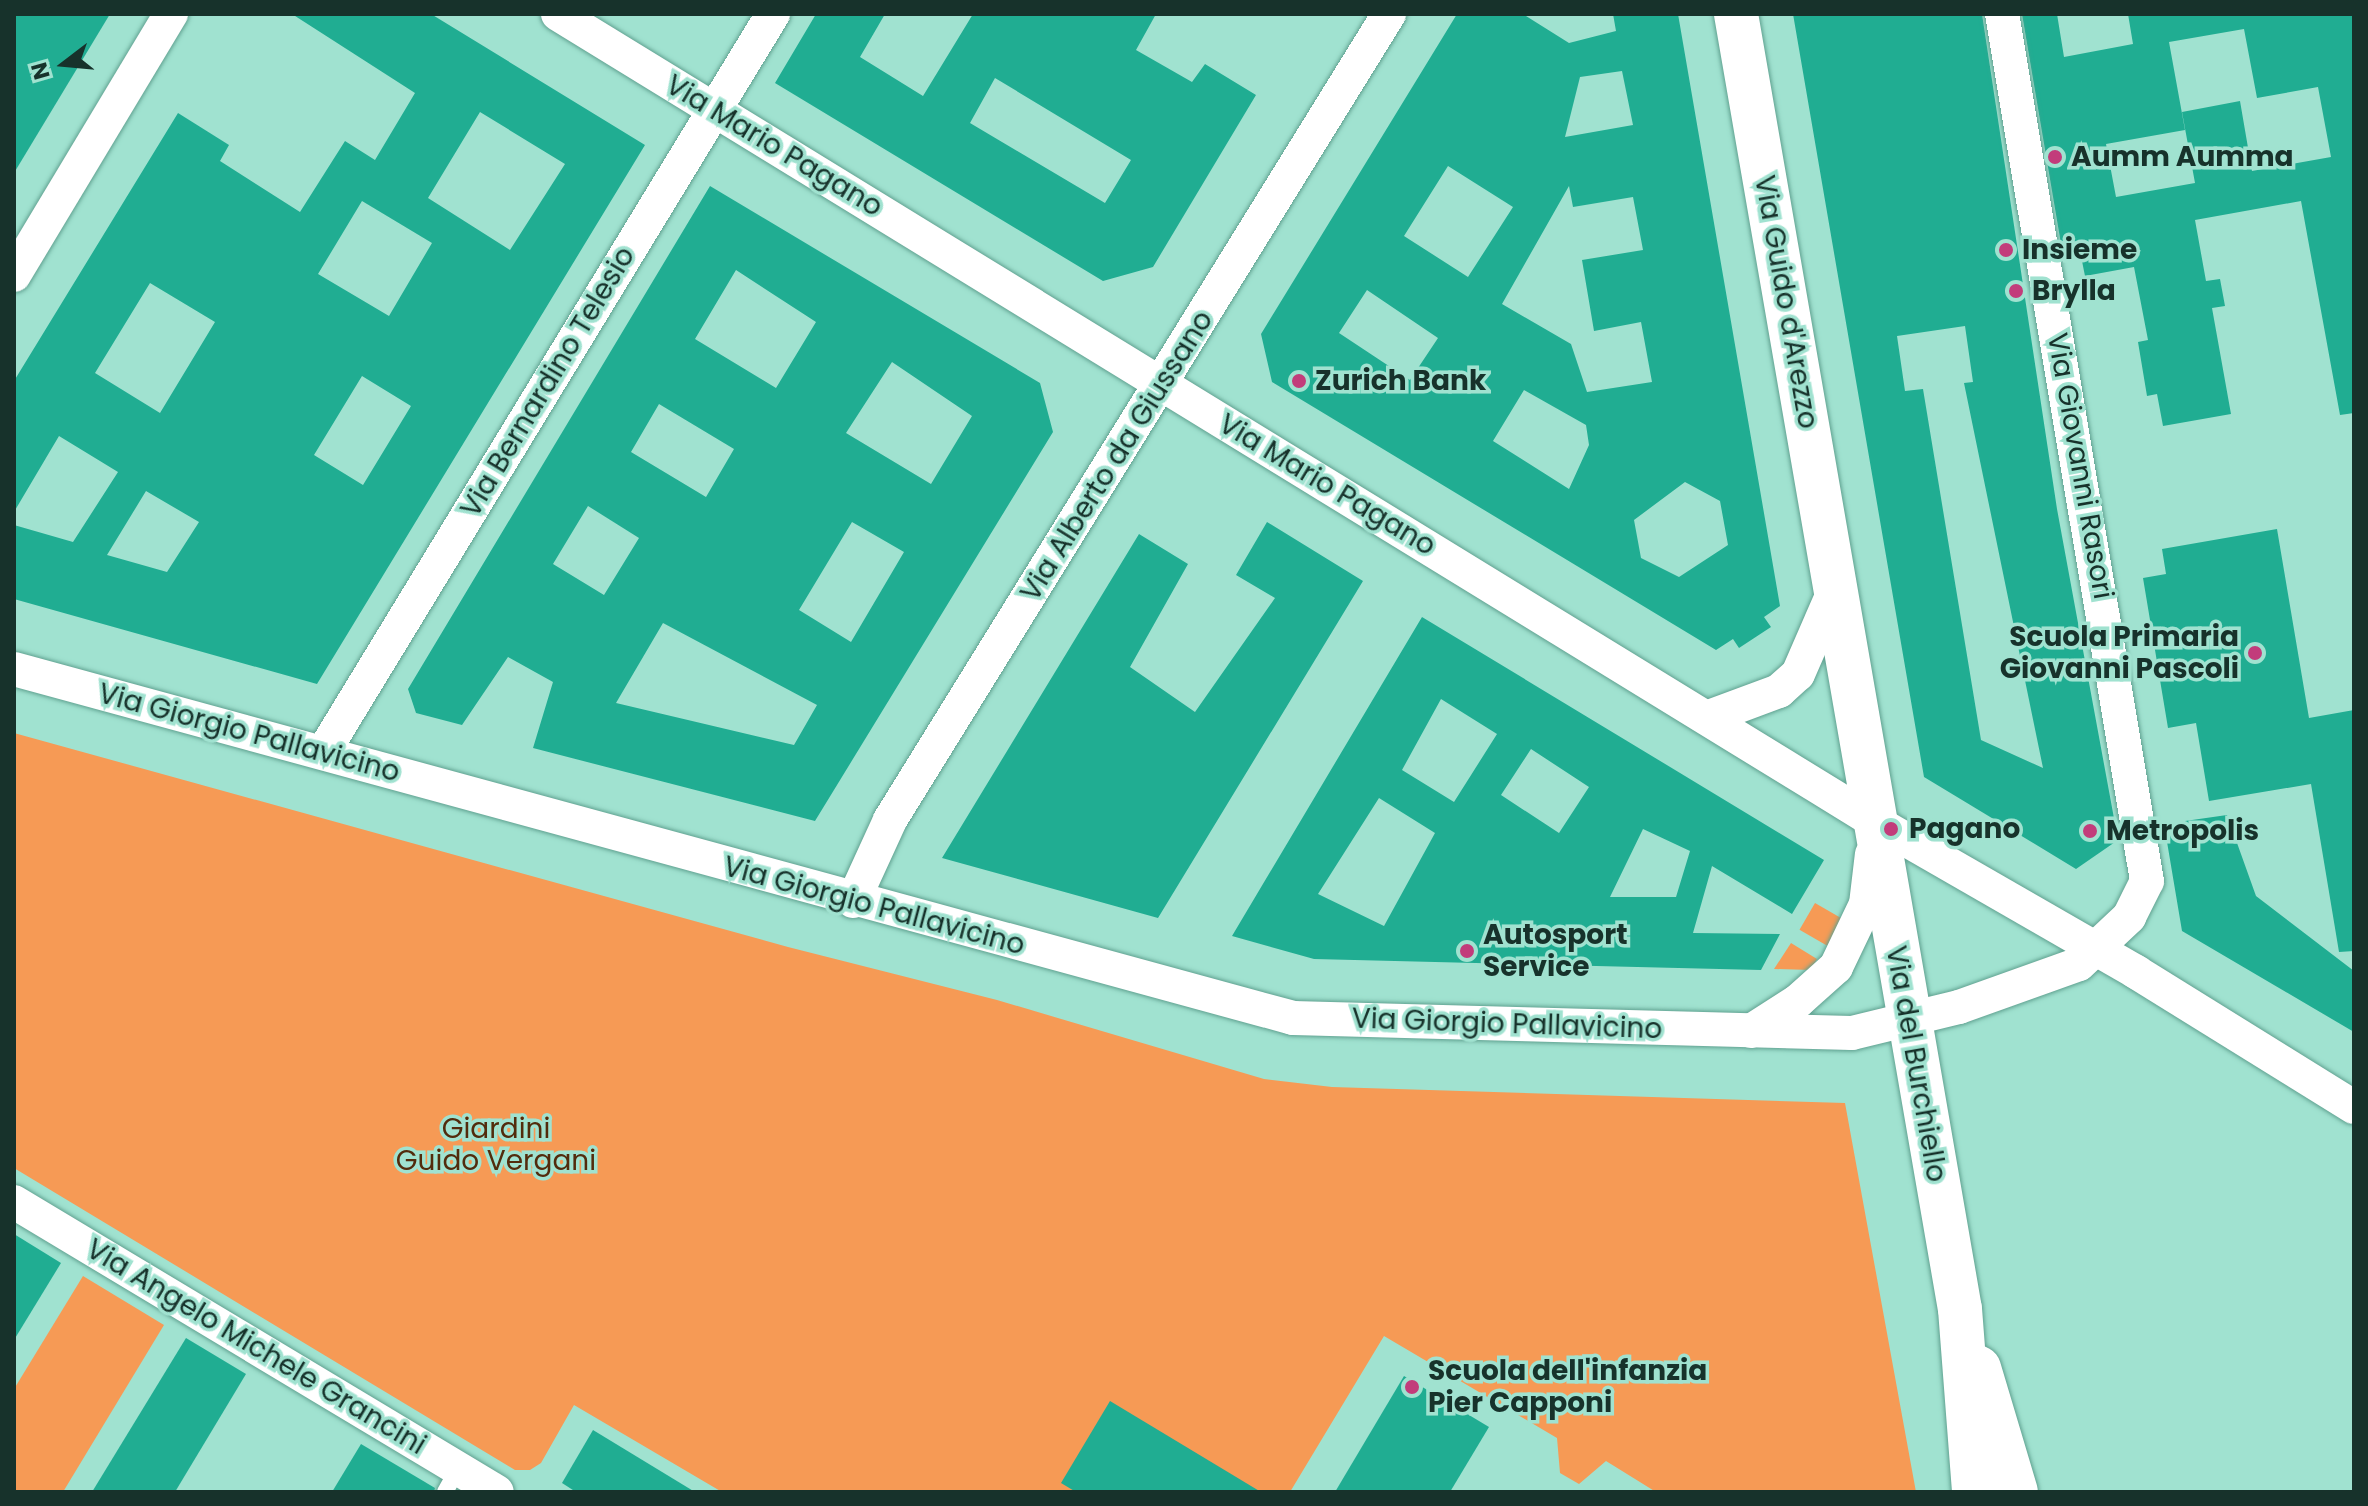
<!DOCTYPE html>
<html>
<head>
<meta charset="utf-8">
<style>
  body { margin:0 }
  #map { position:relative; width:2368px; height:1506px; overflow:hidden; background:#a0e2d0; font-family:Poppins,sans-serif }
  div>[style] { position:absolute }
  .green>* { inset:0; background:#f69a55; transform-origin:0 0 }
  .building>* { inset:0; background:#20ad92 }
  .roads { filter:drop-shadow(0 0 2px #60a190) drop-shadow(0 0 2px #60a190) }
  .lane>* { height:16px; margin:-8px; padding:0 8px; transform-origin:8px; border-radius:8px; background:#fff }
  .street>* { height:34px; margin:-17px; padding:0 17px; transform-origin:17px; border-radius:17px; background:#fff }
  .secondary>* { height:44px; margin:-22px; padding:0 22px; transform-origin:22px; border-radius:22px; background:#fff }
  .dots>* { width:22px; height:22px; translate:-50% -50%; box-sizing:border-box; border:4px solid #a0e2d0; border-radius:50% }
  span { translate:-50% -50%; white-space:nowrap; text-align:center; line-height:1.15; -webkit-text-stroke:7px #a0e2d0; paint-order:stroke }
  .street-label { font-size:28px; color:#17322b }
  .poi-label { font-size:28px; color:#17322b; font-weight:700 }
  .left { translate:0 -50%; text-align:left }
  .right { translate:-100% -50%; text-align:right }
  .park-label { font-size:28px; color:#522b0c }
  .frame { position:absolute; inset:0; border:16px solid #17322b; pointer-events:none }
  .north { position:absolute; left:24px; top:24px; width:80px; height:80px; -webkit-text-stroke:6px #a0e2d0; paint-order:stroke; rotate:254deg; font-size:22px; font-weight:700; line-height:32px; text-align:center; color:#17322b }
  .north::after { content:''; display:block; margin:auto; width:28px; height:36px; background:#17322b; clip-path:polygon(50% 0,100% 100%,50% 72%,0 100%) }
</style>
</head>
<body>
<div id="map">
  <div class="green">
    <div style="clip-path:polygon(14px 733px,788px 947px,997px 1000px,1264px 1079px,1332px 1087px,1845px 1103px,1916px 1492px,1656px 1492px,1606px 1461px,1579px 1484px,1560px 1473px,1557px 1438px,1384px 1336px,1290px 1492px,722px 1492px,574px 1405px,541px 1463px,530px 1470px,515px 1470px,14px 1168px)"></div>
    <div style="left:1815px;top:903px;width:32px;height:31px;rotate:30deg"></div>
    <div style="clip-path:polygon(1791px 943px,1817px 959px,1811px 970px,1774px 969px)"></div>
    <div style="clip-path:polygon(83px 1276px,164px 1325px,63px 1492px,14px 1492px,14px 1389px)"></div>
  </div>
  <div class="building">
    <div style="clip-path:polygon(14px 14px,110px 14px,14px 173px)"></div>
    <div style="clip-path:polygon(evenodd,292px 14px,431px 14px,645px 145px,317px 684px,14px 599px,14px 525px,73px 542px,118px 472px,59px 436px,14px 512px,14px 381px,178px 113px,229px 145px,220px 161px,300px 212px,345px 141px,375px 160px,415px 93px,292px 14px,480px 112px,565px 164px,510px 250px,428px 198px,480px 112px,292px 14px,362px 201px,432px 243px,389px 316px,318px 274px,362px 201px,292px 14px,150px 283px,215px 322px,160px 413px,95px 373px,150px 283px,292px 14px,362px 376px,411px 406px,363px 485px,314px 455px,362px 376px,292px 14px,146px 491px,199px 522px,167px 572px,107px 555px,146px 491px)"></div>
    <div style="clip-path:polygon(evenodd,816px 14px,885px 14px,860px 57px,923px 96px,973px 14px,1156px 14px,1136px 50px,1192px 82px,1205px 64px,1256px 95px,1153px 267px,1103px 281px,775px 83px,816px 14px,995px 78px,1131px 160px,1105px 203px,970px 123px,995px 78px)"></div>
    <div style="clip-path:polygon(evenodd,1457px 14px,1523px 14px,1569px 43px,1616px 31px,1613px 14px,1678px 14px,1780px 606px,1764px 617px,1771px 627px,1739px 648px,1733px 639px,1716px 650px,1272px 382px,1261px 334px,1457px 14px,1622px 71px,1633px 125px,1565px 137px,1580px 77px,1622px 71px,1457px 14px,1448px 166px,1513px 207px,1468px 277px,1404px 236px,1448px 166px,1457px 14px,1569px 186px,1573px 207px,1633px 197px,1643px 250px,1582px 260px,1594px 331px,1641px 322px,1652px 382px,1587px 392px,1571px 344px,1502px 304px,1569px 186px,1457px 14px,1367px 290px,1438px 338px,1410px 380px,1339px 333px,1367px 290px,1457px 14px,1524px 390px,1586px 425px,1589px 445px,1569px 489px,1493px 441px,1524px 390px,1457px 14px,1685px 482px,1720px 501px,1728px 545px,1679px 577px,1641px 558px,1634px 520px,1685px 482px)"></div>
    <div style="clip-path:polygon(evenodd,1793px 14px,1982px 14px,2057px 509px,2118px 840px,2076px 869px,1924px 777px,1793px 14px,1965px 326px,1973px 382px,1964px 383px,2043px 768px,1981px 740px,1923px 389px,1905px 391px,1897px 336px,1965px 326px)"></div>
    <div style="clip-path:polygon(evenodd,2022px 14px,2057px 14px,2064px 57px,2133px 44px,2128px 14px,2354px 14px,2354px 413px,2340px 415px,2301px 201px,2195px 220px,2206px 281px,2220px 279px,2225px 306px,2212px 308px,2231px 414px,2163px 426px,2157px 394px,2147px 396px,2138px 342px,2148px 340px,2134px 267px,2085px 276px,2078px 241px,2061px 244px,2022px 14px,2244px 29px,2257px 98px,2318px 87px,2331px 157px,2252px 171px,2240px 101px,2182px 112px,2195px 183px,2116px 197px,2106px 144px,2185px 130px,2169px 42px,2244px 29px)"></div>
    <div style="clip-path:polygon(evenodd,710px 186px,1040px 383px,1053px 432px,815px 821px,533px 748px,553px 682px,508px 657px,462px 725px,416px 713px,408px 689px,710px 186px,736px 270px,816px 322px,776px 388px,695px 339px,736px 270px,710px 186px,892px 362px,972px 416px,931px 484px,846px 433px,892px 362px,710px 186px,659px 404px,734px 449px,706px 497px,631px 452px,659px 404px,710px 186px,588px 506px,639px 538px,604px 595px,553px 564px,588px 506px,710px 186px,852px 522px,904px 552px,851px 642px,799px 610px,852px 522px,710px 186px,663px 623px,817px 705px,794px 745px,616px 703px,663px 623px)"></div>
    <div style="clip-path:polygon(1267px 522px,1363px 581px,1158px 918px,942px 858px,1139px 534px,1188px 564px,1130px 667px,1195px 712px,1275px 598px,1236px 575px)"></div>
    <div style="clip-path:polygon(2277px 529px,2309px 718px,2354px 710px,2354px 951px,2339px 952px,2311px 784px,2209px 801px,2196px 723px,2168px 728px,2143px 578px,2166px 574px,2162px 549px)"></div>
    <div style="clip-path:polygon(evenodd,1422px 617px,1824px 860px,1792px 914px,1712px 866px,1693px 933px,1780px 934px,1761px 970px,1314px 959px,1232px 936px,1422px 617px,1441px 699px,1497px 734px,1454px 802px,1402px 770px,1441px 699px,1422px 617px,1531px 749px,1589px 787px,1559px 833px,1501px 795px,1531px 749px,1422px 617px,1379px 798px,1435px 833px,1384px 926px,1318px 894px,1379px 798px,1422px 617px,1643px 829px,1690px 851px,1676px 897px,1610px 897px,1643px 829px)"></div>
    <div style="clip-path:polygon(2227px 815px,2256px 896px,2354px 971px,2354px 1032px,2182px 931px,2164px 824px)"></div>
    <div style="clip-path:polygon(14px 1234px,61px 1263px,14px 1340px)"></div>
    <div style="clip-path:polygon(186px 1338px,246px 1374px,175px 1492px,92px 1492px)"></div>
    <div style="clip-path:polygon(1404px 1376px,1489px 1427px,1450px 1492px,1335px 1492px)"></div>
    <div style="clip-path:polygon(1110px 1401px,1261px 1492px,1076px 1492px,1061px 1483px)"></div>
    <div style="clip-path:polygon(593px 1430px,695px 1492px,576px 1492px,562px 1483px)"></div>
    <div style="clip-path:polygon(361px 1444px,435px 1488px,434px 1492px,332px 1492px)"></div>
  </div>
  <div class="roads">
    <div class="lane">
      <div style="left:445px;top:1492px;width:26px;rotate:-61deg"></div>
    </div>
    <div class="street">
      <div style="left:558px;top:14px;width:1542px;rotate:31.52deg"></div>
      <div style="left:1872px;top:820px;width:305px;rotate:29.9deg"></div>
      <div style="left:2136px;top:972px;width:256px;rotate:31.8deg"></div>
      <div style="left:14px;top:275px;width:305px;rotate:-59deg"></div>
      <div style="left:14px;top:669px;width:1326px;rotate:15.26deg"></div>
      <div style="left:1293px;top:1018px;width:559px;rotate:1.54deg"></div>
      <div style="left:1852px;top:1033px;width:110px;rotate:-13.7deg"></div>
      <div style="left:1959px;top:1007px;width:127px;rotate:-19.7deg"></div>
      <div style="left:2079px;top:964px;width:69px;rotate:-43.2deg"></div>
      <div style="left:2129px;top:917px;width:40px;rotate:-63.4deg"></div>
      <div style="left:2147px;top:881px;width:879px;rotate:-99.49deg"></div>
      <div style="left:1709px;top:717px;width:75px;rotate:-20.4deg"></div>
      <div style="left:1779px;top:691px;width:25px;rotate:-42deg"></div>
      <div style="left:1798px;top:674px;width:93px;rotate:-66.5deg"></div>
      <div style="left:324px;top:751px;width:863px;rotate:-58.65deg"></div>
      <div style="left:853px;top:901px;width:89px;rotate:-65.4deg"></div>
      <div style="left:890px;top:820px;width:948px;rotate:-58.24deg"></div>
      <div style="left:1751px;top:1031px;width:56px;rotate:-32.6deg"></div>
      <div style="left:1798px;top:1001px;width:51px;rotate:-41.8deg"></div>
      <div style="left:1836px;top:967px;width:70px;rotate:-64.5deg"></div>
      <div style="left:1866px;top:904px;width:50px;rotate:-83.2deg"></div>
      <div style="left:14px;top:1202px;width:563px;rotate:30.98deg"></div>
    </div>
    <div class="secondary">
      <div style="left:1736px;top:14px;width:1314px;rotate:80.19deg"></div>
      <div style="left:1960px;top:1309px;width:184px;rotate:85.6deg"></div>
      <div style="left:1979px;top:1368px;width:129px;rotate:73.4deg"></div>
    </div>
  </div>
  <div class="dots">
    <div style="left:2055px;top:157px;background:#c23c7b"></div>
    <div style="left:2006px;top:250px;background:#c23c7b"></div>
    <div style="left:2016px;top:291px;background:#c23c7b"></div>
    <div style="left:1299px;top:381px;background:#c23c7b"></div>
    <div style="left:2255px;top:653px;background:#c23c7b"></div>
    <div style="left:1891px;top:829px;background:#c23c7b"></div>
    <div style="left:2090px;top:831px;background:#c23c7b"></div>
    <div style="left:1467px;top:951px;background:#c23c7b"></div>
    <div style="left:1412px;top:1387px;background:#c23c7b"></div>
  </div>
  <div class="street-label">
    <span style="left:774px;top:146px;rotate:31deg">Via Mario Pagano</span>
    <span style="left:1786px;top:302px;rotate:80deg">Via Guido d'Arezzo</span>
    <span style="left:548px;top:382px;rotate:-59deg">Via Bernardino Telesio</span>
    <span style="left:1117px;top:456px;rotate:-58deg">Via Alberto da Giussano</span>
    <span style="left:2080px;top:466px;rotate:80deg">Via Giovanni Rasori</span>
    <span style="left:1327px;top:485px;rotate:31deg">Via Mario Pagano</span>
    <span style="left:249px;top:733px;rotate:15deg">Via Giorgio Pallavicino</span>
    <span style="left:874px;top:906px;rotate:15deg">Via Giorgio Pallavicino</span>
    <span style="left:1507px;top:1024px;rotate:2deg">Via Giorgio Pallavicino</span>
    <span style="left:1916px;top:1064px;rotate:80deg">Via del Burchiello</span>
    <span style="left:256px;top:1347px;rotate:31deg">Via Angelo Michele Grancini</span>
  </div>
  <div class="poi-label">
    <span class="left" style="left:2071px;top:157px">Aumm Aumma</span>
    <span class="left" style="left:2022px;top:250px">Insieme</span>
    <span class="left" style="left:2032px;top:291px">Brylla</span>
    <span class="left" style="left:1315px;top:381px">Zurich Bank</span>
    <span class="right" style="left:2239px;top:653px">Scuola Primaria<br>Giovanni Pascoli</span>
    <span class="left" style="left:1909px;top:829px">Pagano</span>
    <span class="left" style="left:2106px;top:831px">Metropolis</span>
    <span class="left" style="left:1483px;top:951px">Autosport<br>Service</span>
    <span class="left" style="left:1428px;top:1387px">Scuola dell'infanzia<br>Pier Capponi</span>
  </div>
  <div class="park-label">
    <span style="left:496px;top:1145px">Giardini<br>Guido Vergani</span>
  </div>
  <div class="frame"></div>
  <div class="north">N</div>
</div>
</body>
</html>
